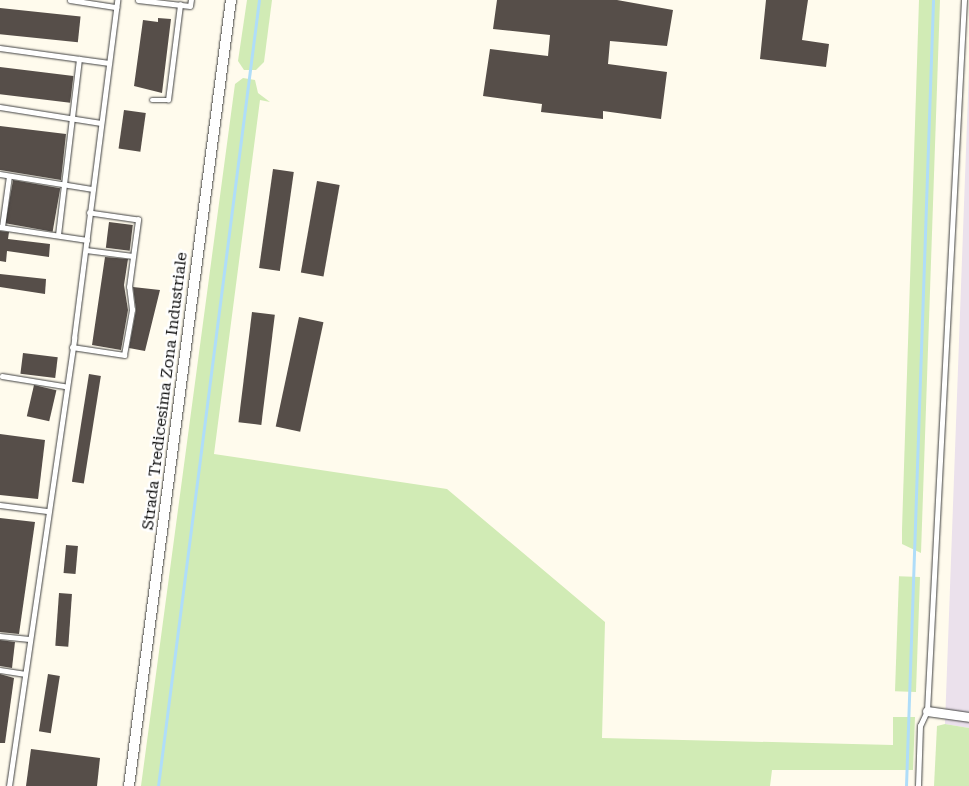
<!DOCTYPE html>
<html>
<head>
<meta charset="utf-8">
<style>
  body { margin:0 }
  #map { position:relative; width:969px; height:786px; overflow:hidden; background:#fffbed; font-family:"Roboto Serif",serif }
  div>[style] { position:absolute }
  .industrial>* { inset:0; background:#ebe1ec }
  .green>* { inset:0; background:#d1ebb5; transform-origin:0 0 }
  .stream>* { height:3px; margin:-1.5px; padding:0 1.5px; transform-origin:1.5px; border-radius:1.5px; background:#afddf9 }
  .building>* { inset:0; background:#564e49; transform-origin:0 0 }
  .roads { filter:drop-shadow(0 0 1px #404040) drop-shadow(0 0 1px #404040) }
  .service>* { height:4.5px; margin:-2.25px; padding:0 2.25px; transform-origin:2.25px; border-radius:2.25px; background:#fff }
  .minor>* { height:9px; margin:-4.5px; padding:0 4.5px; transform-origin:4.5px; border-radius:4.5px; background:#fff }
  .tertiary>* { height:10px; margin:-5px; padding:0 5px; transform-origin:5px; border-radius:5px; background:#fff }
  span { translate:-50% -50%; white-space:nowrap; text-align:center; line-height:1.15; -webkit-text-stroke:5px #fff; paint-order:stroke }
  .street-label { font-size:16px; color:#0d0d0d }
</style>
</head>
<body>
<div id="map">
  <div class="industrial">
    <div style="clip-path:polygon(969px 68px,969px 728px,945px 724px)"></div>
  </div>
  <div class="green">
    <div style="clip-path:polygon(247px 0,272px 0,264px 62px,256px 70px,244px 70px,238px 61px)"></div>
    <div style="clip-path:polygon(919px 0,940px 0,921px 553px,902px 544px,902px 529px)"></div>
    <div style="clip-path:polygon(243px 78px,255px 80px,258px 93px,270px 102px,260px 100px,214px 454px,447px 489px,605px 622px,602px 738px,893px 745px,893px 717px,915px 717px,913px 770px,772px 770px,770px 786px,141px 786px,235px 84px)"></div>
    <div style="left:920px;top:577px;width:115px;height:21px;rotate:92deg"></div>
    <div style="clip-path:polygon(945px 724px,969px 728px,969px 786px,934px 786px,937px 726px)"></div>
  </div>
  <div class="stream">
    <div style="left:158px;top:786px;width:792px;rotate:-82.68deg"></div>
    <div style="left:906px;top:786px;width:786px;rotate:-88.03deg"></div>
  </div>
  <div class="building">
    <div style="clip-path:polygon(497px 0,617px 0,673px 10px,667px 46px,610px 41px,608px 64px,667px 72px,661px 119px,603px 111px,603px 119px,541px 112px,542px 104px,483px 96px,490px 49px,548px 56px,550px 35px,493px 29px)"></div>
    <div style="clip-path:polygon(766px 0,808px 0,802px 40px,829px 44px,826px 67px,760px 59px)"></div>
    <div style="left:0;top:8px;width:81px;height:26px;rotate:6deg"></div>
    <div style="clip-path:polygon(158px 18px,171px 19px,162px 93px,134px 86px,143px 20px,158px 22px)"></div>
    <div style="left:0;top:67px;width:74px;height:27px;rotate:7deg"></div>
    <div style="left:124px;top:110px;width:22px;height:39px;rotate:8deg"></div>
    <div style="clip-path:polygon(0 126px,66px 134px,61px 180px,0 170px)"></div>
    <div style="left:273px;top:169px;width:21px;height:100px;rotate:8deg"></div>
    <div style="left:13px;top:180px;width:48px;height:44px;rotate:10deg"></div>
    <div style="left:317px;top:181px;width:23px;height:93px;rotate:10deg"></div>
    <div style="left:109px;top:222px;width:24px;height:26px;rotate:7deg"></div>
    <div style="clip-path:polygon(0 231px,9px 232px,8px 239px,50px 244px,49px 257px,7px 251px,6px 262px,0 261px)"></div>
    <div style="clip-path:polygon(105px 257px,128px 259px,124px 285px,128px 310px,121px 350px,92px 345px)"></div>
    <div style="clip-path:polygon(0 274px,46px 279px,45px 294px,0 287px)"></div>
    <div style="clip-path:polygon(133px 287px,160px 290px,145px 351px,129px 348px,136px 310px)"></div>
    <div style="left:252px;top:312px;width:23px;height:111px;rotate:7deg"></div>
    <div style="left:299px;top:317px;width:25px;height:112px;rotate:12deg"></div>
    <div style="left:23px;top:353px;width:35px;height:21px;rotate:7deg"></div>
    <div style="left:89px;top:374px;width:12px;height:109px;rotate:9deg"></div>
    <div style="left:34px;top:385px;width:23px;height:32px;rotate:13deg"></div>
    <div style="clip-path:polygon(0 434px,45px 440px,38px 499px,0 495px)"></div>
    <div style="clip-path:polygon(0 518px,35px 522px,19px 634px,0 632px)"></div>
    <div style="left:66px;top:545px;width:12px;height:28px;rotate:5deg"></div>
    <div style="left:59px;top:593px;width:13px;height:53px;rotate:4deg"></div>
    <div style="clip-path:polygon(0 640px,15px 642px,12px 668px,0 666px)"></div>
    <div style="clip-path:polygon(0 674px,14px 678px,5px 743px,0 743px)"></div>
    <div style="left:48px;top:674px;width:12px;height:58px;rotate:9deg"></div>
    <div style="clip-path:polygon(31px 749px,100px 758px,97px 786px,26px 786px)"></div>
  </div>
  <div class="roads">
    <div class="service">
      <div style="left:70px;top:0;width:47px;rotate:8.7deg"></div>
      <div style="left:138px;top:0;width:52px;rotate:6.6deg"></div>
      <div style="left:190px;top:6px;width:6px;rotate:-81deg"></div>
      <div style="left:0;top:48px;width:110px;rotate:7.8deg"></div>
      <div style="left:152px;top:100px;width:16px"></div>
      <div style="left:168px;top:100px;width:96px;rotate:-82.8deg"></div>
      <div style="left:0;top:107px;width:102px;rotate:9deg"></div>
      <div style="left:0;top:174px;width:94px;rotate:9.2deg"></div>
      <div style="left:0;top:227px;width:88px;rotate:8.5deg"></div>
      <div style="left:2px;top:227px;width:51px;rotate:-82.2deg"></div>
      <div style="left:58px;top:235px;width:177px;rotate:-83.2deg"></div>
      <div style="left:86px;top:250px;width:47px;rotate:7.3deg"></div>
      <div style="left:72px;top:347px;width:53px;rotate:8.7deg"></div>
      <div style="left:124px;top:355px;width:46px;rotate:-79.9deg"></div>
      <div style="left:132px;top:310px;width:23px;rotate:-97deg"></div>
      <div style="left:129px;top:287px;width:68px;rotate:-82.3deg"></div>
      <div style="left:138px;top:220px;width:49px;rotate:-171.7deg"></div>
      <div style="left:2px;top:376px;width:63px;rotate:9.2deg"></div>
      <div style="left:0;top:505px;width:47px;rotate:7.3deg"></div>
      <div style="left:0;top:636px;width:29px;rotate:6deg"></div>
      <div style="left:0;top:670px;width:24px;rotate:9deg"></div>
      <div style="left:9px;top:786px;width:453px;rotate:-81.7deg"></div>
      <div style="left:74px;top:338px;width:341px;rotate:-82.7deg"></div>
      <div style="left:918px;top:786px;width:60px;rotate:-88.1deg"></div>
      <div style="left:920px;top:726px;width:17px;rotate:-65deg"></div>
      <div style="left:927px;top:711px;width:712px;rotate:-87.02deg"></div>
    </div>
    <div class="minor">
      <div style="left:927px;top:711px;width:42px;rotate:8.1deg"></div>
    </div>
    <div class="tertiary">
      <div style="left:129px;top:786px;width:793px;rotate:-82.61deg"></div>
    </div>
  </div>
  <div class="street-label">
    <span style="left:165px;top:391px;rotate:-83deg">Strada Tredicesima Zona Industriale</span>
  </div>
</div>
</body>
</html>
